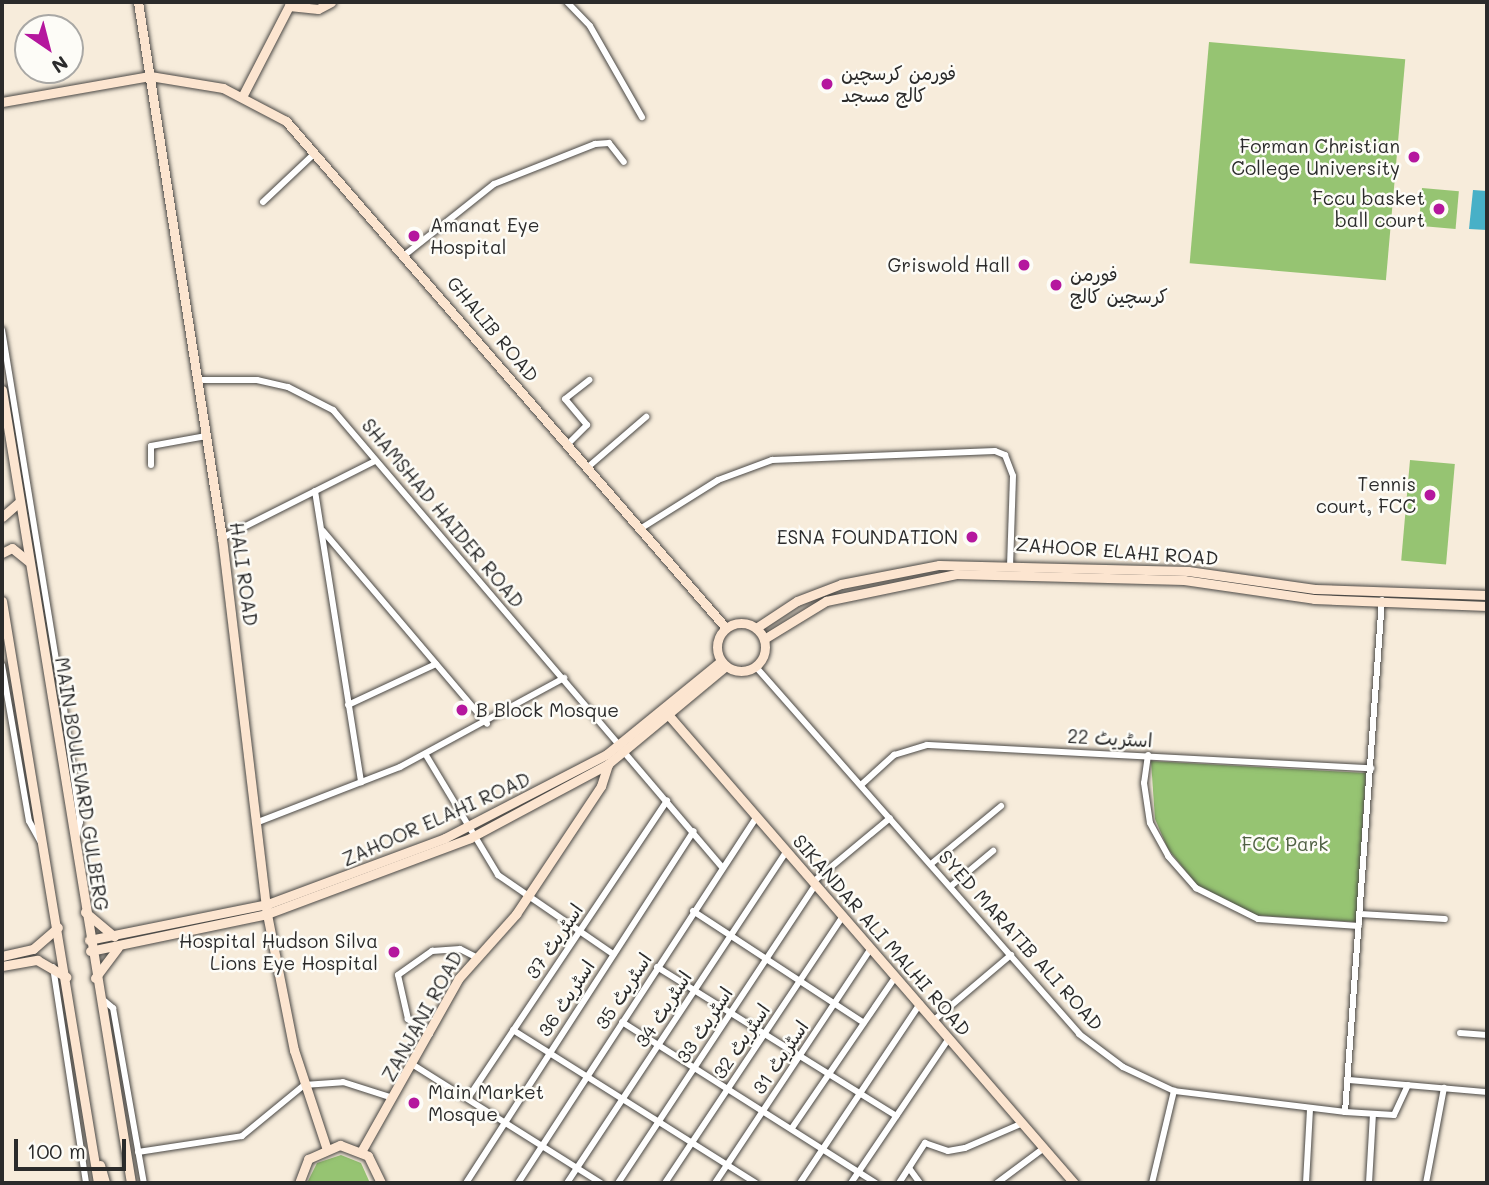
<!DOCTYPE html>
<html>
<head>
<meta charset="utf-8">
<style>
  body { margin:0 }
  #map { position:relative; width:1489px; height:1185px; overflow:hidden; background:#f7ecdb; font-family:Mali,"Playpen Sans Arabic",sans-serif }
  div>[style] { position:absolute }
  .green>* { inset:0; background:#96c472; transform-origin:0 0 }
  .water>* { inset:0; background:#48b0c7 }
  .roads { filter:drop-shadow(0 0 2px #4a4845) drop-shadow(0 0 2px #4a4845) }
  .street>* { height:6px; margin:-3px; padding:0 3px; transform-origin:3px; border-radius:3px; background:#fff }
  .secondary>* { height:9px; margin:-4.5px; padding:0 4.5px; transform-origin:4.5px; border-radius:4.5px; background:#fce5d0 }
  .secondary>.ring { margin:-4.5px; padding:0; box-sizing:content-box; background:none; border:9px solid #fce5d0; border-radius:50% }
  .dots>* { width:19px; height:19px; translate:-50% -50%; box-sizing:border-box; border:4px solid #fdfcf7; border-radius:50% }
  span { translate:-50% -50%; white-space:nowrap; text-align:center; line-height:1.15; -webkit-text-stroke:5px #fdfcf7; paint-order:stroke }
  .poi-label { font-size:19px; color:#2b2b2b }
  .left { translate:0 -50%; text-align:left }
  .right { translate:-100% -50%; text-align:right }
  .street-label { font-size:19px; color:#2b2b2b }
  .park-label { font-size:19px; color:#506144 }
  .frame { position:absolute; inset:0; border:4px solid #2b2b2b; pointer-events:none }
  .north { position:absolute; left:14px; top:14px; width:70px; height:70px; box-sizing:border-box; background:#fdfcf7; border:2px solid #a9a8a5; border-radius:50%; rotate:145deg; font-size:19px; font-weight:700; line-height:28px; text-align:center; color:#2b2b2b }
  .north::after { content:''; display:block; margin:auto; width:24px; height:32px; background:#b5179e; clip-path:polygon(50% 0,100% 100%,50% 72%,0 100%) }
  .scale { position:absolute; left:14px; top:1139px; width:112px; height:32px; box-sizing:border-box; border:4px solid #2b2b2b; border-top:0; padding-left:9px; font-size:21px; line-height:24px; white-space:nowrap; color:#2b2b2b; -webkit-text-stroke:5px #fdfcf7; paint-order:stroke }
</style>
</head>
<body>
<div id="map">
  <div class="green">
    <div style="left:1209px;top:42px;width:197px;height:222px;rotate:5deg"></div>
    <div style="left:1422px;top:188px;width:37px;height:38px;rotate:5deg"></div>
    <div style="left:1410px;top:460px;width:45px;height:101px;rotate:5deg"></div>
    <div style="clip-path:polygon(1151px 761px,1366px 773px,1356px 922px,1253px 915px,1198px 886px,1168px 849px,1155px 819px)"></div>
    <div style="clip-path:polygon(341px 1155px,361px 1163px,370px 1183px,307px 1183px,317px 1163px)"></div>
  </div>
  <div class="water">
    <div style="clip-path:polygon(1473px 190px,1487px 191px,1487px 230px,1469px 229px)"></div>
  </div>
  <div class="roads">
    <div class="street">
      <div style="left:567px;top:2px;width:33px;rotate:46deg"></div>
      <div style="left:590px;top:26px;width:105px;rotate:60.3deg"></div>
      <div style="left:263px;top:202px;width:71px;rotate:-43.3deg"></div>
      <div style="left:406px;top:254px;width:112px;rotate:-38.5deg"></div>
      <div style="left:494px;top:184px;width:109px;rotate:-21.6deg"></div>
      <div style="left:595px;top:144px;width:14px;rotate:-4deg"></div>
      <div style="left:609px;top:143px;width:24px;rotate:52deg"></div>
      <div style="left:2px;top:330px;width:384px;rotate:80.7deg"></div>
      <div style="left:64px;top:709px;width:114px;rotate:81.9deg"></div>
      <div style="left:80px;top:822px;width:21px;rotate:104deg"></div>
      <div style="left:197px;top:380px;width:60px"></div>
      <div style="left:257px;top:380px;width:32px;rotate:13deg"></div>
      <div style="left:288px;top:387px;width:51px;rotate:27.1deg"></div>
      <div style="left:333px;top:410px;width:442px;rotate:49.5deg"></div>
      <div style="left:568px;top:444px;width:27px;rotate:-45deg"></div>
      <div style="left:587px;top:425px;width:34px;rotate:-130deg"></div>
      <div style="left:565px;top:399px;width:31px;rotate:-38deg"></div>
      <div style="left:151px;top:465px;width:19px;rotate:-90deg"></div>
      <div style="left:151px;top:446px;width:56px;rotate:-10.3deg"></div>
      <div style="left:588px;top:467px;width:77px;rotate:-40.8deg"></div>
      <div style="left:315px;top:491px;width:295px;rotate:81deg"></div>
      <div style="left:640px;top:529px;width:92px;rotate:-32.1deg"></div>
      <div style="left:718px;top:480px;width:58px;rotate:-20.3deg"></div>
      <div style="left:772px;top:460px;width:223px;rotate:-2.3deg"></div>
      <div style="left:995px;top:451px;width:11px;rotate:22deg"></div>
      <div style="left:1005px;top:455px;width:22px;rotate:69deg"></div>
      <div style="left:1013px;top:476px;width:92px;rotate:91.9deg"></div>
      <div style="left:323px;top:531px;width:253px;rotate:49.6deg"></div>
      <div style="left:222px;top:538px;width:171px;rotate:-26.7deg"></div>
      <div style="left:2px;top:665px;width:158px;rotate:80.2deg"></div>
      <div style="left:29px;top:821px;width:23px;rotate:61deg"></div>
      <div style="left:756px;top:667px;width:489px;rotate:48.6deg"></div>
      <div style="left:1079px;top:1034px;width:55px;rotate:36.9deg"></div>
      <div style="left:1123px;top:1067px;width:56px;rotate:25.2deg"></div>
      <div style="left:1174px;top:1091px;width:172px;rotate:7deg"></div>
      <div style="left:1345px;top:1112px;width:513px;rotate:-85.87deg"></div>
      <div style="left:348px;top:705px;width:97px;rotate:-25deg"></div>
      <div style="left:624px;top:752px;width:151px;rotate:49.6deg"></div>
      <div style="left:426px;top:755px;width:140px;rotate:59deg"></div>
      <div style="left:498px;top:875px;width:140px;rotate:34.5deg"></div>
      <div style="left:1148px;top:755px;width:28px;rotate:98deg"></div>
      <div style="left:1144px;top:783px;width:40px;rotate:81.5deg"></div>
      <div style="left:1150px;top:823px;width:38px;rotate:61deg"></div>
      <div style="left:1168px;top:856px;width:43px;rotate:48.8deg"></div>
      <div style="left:1196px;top:888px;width:69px;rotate:26.6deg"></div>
      <div style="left:1258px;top:919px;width:101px;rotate:4deg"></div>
      <div style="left:861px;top:785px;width:45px;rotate:-42.3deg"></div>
      <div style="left:894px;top:755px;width:34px;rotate:-17deg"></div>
      <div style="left:927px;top:745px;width:445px;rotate:3deg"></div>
      <div style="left:258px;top:822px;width:152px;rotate:-21.2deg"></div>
      <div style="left:400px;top:767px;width:187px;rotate:-28.5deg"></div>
      <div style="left:931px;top:864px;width:91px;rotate:-39.6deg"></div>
      <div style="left:813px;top:882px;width:100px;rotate:-39.7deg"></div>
      <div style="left:951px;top:886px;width:55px;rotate:-39.8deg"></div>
      <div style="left:693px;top:911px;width:204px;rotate:33.2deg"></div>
      <div style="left:1360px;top:914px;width:85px;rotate:3.4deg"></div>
      <div style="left:53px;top:967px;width:219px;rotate:81.3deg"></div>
      <div style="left:657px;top:967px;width:282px;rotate:31.9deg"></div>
      <div style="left:101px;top:998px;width:16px;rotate:40deg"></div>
      <div style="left:113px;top:1008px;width:178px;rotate:80deg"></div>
      <div style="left:934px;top:1020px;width:101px;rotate:-40.2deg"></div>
      <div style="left:622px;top:1022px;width:301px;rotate:32.4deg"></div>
      <div style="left:513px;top:1030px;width:287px;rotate:32.2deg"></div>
      <div style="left:1460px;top:1033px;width:27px;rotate:4deg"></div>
      <div style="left:430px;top:1034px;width:27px;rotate:-146deg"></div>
      <div style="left:408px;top:1019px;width:45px;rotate:-102.8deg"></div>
      <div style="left:398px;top:975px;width:42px;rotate:-35.2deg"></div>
      <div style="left:432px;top:951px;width:28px;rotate:-4deg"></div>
      <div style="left:460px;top:949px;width:16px;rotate:27deg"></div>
      <div style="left:415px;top:1066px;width:220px;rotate:32.2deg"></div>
      <div style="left:1349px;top:1080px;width:139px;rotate:5deg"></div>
      <div style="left:468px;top:1098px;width:358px;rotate:-56.2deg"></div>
      <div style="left:1345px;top:1112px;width:49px;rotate:3.5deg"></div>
      <div style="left:1394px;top:1115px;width:33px;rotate:-65deg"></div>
      <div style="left:792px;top:1128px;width:184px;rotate:-55.6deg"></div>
      <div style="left:138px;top:1152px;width:105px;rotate:-8.7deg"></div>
      <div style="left:242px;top:1136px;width:80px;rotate:-39.4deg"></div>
      <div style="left:304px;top:1085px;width:39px;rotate:-4deg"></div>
      <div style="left:343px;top:1082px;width:52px;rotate:17.7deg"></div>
      <div style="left:909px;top:1168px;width:19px;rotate:54deg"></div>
      <div style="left:466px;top:1183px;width:419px;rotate:-57.1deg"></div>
      <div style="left:518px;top:1183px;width:436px;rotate:-56.9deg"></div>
      <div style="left:567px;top:1183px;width:397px;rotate:-56.5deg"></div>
      <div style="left:618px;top:1183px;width:357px;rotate:-56.5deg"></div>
      <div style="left:665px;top:1183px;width:321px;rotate:-56.3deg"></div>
      <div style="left:715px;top:1183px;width:282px;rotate:-56.4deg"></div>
      <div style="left:800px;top:1183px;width:216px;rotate:-56.2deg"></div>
      <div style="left:851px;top:1183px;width:175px;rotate:-55.9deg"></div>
      <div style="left:899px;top:1183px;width:48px;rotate:-57deg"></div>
      <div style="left:925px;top:1143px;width:24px;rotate:19deg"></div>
      <div style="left:948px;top:1151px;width:17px;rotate:-10deg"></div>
      <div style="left:965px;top:1148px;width:63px;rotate:-23.3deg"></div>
      <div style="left:997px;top:1183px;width:59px;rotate:-36.7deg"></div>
      <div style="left:1152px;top:1183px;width:95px;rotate:-76.6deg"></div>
      <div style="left:1306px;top:1183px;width:75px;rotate:-86.9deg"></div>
      <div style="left:1369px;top:1183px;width:69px;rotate:-86.7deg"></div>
      <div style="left:1426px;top:1183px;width:97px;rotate:-79.3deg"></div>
    </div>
    <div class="secondary">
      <div style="left:138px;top:2px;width:543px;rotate:81.09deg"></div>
      <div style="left:222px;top:538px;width:379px;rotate:83.2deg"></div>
      <div style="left:267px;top:914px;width:139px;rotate:78.8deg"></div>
      <div style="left:294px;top:1050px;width:102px;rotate:71.7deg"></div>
      <div style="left:243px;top:95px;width:100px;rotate:-62.7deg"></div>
      <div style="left:289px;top:6px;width:29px;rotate:6deg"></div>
      <div style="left:318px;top:9px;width:15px;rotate:-28deg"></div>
      <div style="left:2px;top:102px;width:150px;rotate:-10deg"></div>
      <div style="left:150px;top:76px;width:74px;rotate:9.3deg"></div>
      <div style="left:223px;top:88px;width:71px;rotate:27.6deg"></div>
      <div style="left:286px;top:121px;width:671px;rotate:49.05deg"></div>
      <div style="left:2px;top:390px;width:803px;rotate:80.76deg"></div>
      <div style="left:2px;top:517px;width:23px;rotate:-41deg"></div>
      <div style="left:2px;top:553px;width:11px;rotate:-27deg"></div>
      <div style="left:12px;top:548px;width:21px;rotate:39deg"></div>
      <div style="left:2px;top:601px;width:590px;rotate:80.63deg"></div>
      <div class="ring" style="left:717px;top:623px;width:39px;height:39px"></div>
      <div style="left:756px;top:628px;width:49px;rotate:-33.4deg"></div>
      <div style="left:797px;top:601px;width:47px;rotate:-21.1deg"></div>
      <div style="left:841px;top:584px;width:100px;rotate:-11deg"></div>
      <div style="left:939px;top:565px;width:249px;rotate:1.4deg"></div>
      <div style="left:1188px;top:571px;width:128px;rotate:8.1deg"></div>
      <div style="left:1315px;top:589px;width:172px;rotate:2deg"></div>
      <div style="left:764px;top:639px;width:73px;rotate:-31.5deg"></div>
      <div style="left:826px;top:601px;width:133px;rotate:-11.7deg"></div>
      <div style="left:956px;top:574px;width:228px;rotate:1.5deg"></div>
      <div style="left:1184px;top:580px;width:131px;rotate:8.3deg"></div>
      <div style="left:1314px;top:599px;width:173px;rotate:2.3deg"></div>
      <div style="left:665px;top:711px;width:625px;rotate:49.09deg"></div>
      <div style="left:85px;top:912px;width:38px;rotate:40deg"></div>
      <div style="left:89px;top:940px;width:183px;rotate:-11.4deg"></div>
      <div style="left:268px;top:904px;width:189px;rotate:-20.4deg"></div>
      <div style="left:445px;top:838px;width:182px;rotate:-27.4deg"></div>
      <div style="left:607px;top:754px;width:147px;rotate:-39.2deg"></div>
      <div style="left:90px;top:951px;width:181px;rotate:-11.8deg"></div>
      <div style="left:267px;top:914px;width:217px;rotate:-20.5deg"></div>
      <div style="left:470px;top:838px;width:157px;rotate:-28.2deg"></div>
      <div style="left:608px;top:764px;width:153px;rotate:-39.7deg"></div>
      <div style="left:2px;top:956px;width:32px;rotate:-13deg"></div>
      <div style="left:33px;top:949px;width:33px;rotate:-41deg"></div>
      <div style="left:2px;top:966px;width:36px;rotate:-10deg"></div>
      <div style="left:37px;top:960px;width:34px;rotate:30deg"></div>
      <div style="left:95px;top:978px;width:38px;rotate:-53deg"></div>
      <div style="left:362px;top:1150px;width:197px;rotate:-60.6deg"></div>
      <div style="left:459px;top:978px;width:86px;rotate:-48.3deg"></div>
      <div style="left:516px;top:914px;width:154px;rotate:-56.4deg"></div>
      <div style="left:601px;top:786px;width:23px;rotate:-72deg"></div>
      <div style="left:100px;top:1165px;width:19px;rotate:74deg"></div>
      <div style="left:299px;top:1183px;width:26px;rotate:-69deg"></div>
      <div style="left:308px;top:1159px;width:35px;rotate:-24deg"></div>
      <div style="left:340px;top:1145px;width:30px;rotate:21deg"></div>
      <div style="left:368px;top:1156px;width:30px;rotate:64deg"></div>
    </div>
  </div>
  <div class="dots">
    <div style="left:827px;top:84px;background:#b5179e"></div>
    <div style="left:1414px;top:157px;background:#b5179e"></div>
    <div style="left:1439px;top:209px;background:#b5179e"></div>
    <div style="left:414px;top:236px;background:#b5179e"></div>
    <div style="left:1024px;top:265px;background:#b5179e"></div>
    <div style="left:1056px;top:285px;background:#b5179e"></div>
    <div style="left:1430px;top:495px;background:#b5179e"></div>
    <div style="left:972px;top:537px;background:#b5179e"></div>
    <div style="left:462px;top:710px;background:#b5179e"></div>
    <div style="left:394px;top:952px;background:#b5179e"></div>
    <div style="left:414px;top:1103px;background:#b5179e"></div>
  </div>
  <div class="poi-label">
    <span class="left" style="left:841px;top:84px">فورمن کرسچین<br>کالج مسجد</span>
    <span class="right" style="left:1400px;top:157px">Forman Christian<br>College University</span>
    <span class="right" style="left:1425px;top:209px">Fccu basket<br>ball court</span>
    <span class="left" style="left:430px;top:236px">Amanat Eye<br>Hospital</span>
    <span class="right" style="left:1010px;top:265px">Griswold Hall</span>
    <span class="left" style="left:1070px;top:285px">فورمن<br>کرسچین کالج</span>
    <span class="right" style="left:1416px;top:495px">Tennis<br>court, FCC</span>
    <span class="right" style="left:958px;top:537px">ESNA FOUNDATION</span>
    <span class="left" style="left:476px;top:710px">B Block Mosque</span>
    <span class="right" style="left:378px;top:952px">Hospital Hudson Silva<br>Lions Eye Hospital</span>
    <span class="left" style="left:428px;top:1103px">Main Market<br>Mosque</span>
  </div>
  <div class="street-label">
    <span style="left:493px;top:329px;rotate:50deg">GHALIB ROAD</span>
    <span style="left:443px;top:513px;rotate:50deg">SHAMSHAD HAIDER ROAD</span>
    <span style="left:1117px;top:551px;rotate:4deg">ZAHOOR ELAHI ROAD</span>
    <span style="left:244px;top:574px;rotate:82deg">HALI ROAD</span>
    <span style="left:1110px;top:738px;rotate:3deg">اسٹریٹ 22</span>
    <span style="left:82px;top:784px;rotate:81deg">MAIN BOULEVARD GULBERG</span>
    <span style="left:436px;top:819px;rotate:-24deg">ZAHOOR ELAHI ROAD</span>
    <span style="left:882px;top:935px;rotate:49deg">SIKANDAR ALI MALHI ROAD</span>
    <span style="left:1021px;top:940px;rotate:48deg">SYED MARATIB ALI ROAD</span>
    <span style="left:554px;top:941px;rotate:-56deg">اسٹریٹ 37</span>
    <span style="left:623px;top:991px;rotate:-57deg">اسٹریٹ 35</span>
    <span style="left:566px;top:998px;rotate:-57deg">اسٹریٹ 36</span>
    <span style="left:663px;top:1009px;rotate:-57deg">اسٹریٹ 34</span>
    <span style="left:422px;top:1016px;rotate:-61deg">ZANJANI ROAD</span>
    <span style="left:704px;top:1025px;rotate:-57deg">اسٹریٹ 33</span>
    <span style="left:741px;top:1041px;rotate:-56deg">اسٹریٹ 32</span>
    <span style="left:780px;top:1057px;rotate:-56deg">اسٹریٹ 31</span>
  </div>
  <div class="park-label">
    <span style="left:1285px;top:844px">FCC Park</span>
  </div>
  <div class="frame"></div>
  <div class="north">N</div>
  <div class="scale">100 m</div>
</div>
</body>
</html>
